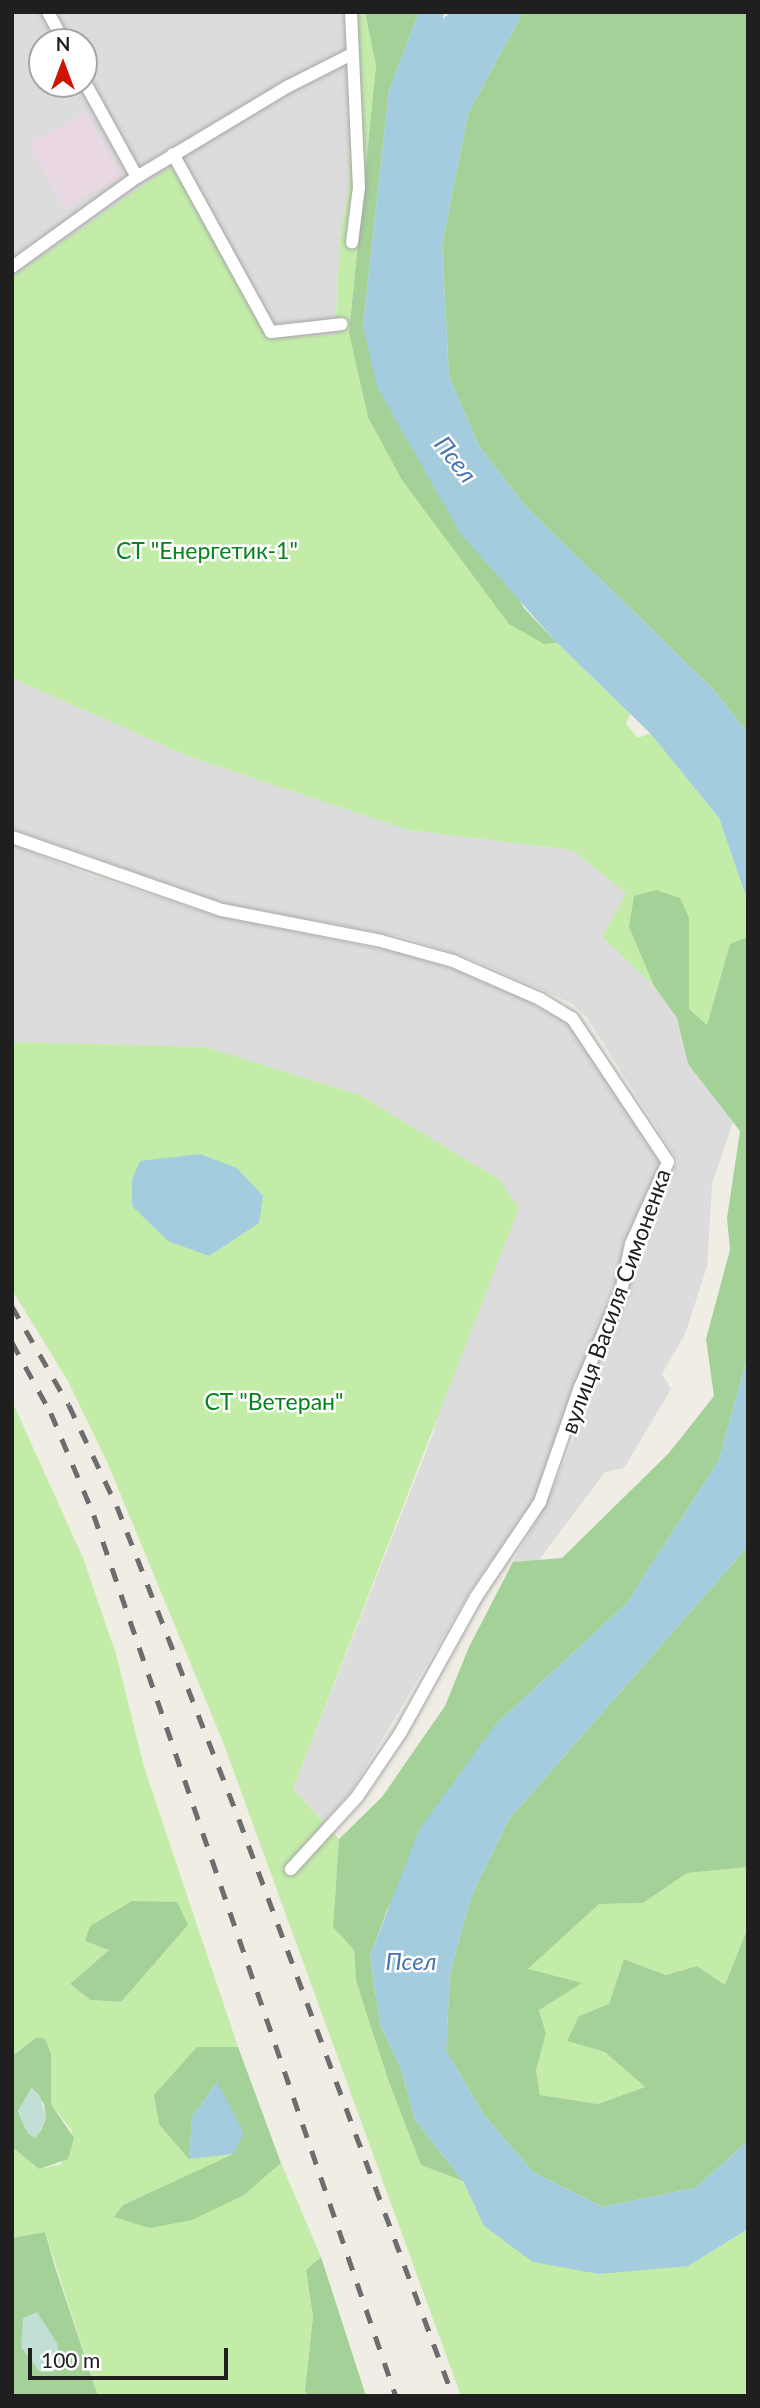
<!DOCTYPE html>
<html>
<head>
<meta charset="utf-8">
<style>
  body { margin:0 }
  #map { position:relative; width:760px; height:2408px; overflow:hidden; background:#f0ede5; font-family:Lato,sans-serif }
  div>[style] { position:absolute }
  .residential>* { inset:0; background:#dddcdc }
  .industrial>* { inset:0; background:#e9d7e4; transform-origin:0 0 }
  .grass>* { inset:0; background:#c3eca9 }
  .forest>* { inset:0; background:#a3d198 }
  .wetland>* { inset:0; background:#c1dfd4 }
  .water>* { inset:0; background:#a4ccdf }
  .roads { filter:drop-shadow(0 0 2px #a6a6a6) drop-shadow(0 0 2px #a6a6a6) }
  .street>* { height:12px; margin:-6px; padding:0 6px; transform-origin:6px; border-radius:6px; background:#fff }
  .rail>* { height:4.5px; margin-top:-2.25px; transform-origin:0; background:repeating-linear-gradient(90deg,#6d6d6d 0 14px,transparent 0 28px) }
  span { translate:-50% -50%; white-space:nowrap; text-align:center; line-height:1.15; -webkit-text-stroke:5px #fff; paint-order:stroke }
  .park-label { font-size:23px; color:#08821e }
  .street-label { font-size:23px; color:#1f1f1f }
  .water-label { font-size:24px; color:#4873b2; font-style:italic }
  .frame { position:absolute; inset:0; border:14px solid #1f1f1f; pointer-events:none }
  .north { position:absolute; left:28px; top:28px; width:70px; height:70px; box-sizing:border-box; background:#fff; border:2px solid #a5a5a5; border-radius:50%; rotate:0deg; font-size:19px; font-weight:700; line-height:28px; text-align:center; color:#1f1f1f }
  .north::after { content:''; display:block; margin:auto; width:24px; height:32px; background:#ce1400; clip-path:polygon(50% 0,100% 100%,50% 72%,0 100%) }
  .scale { position:absolute; left:28px; top:2348px; width:200px; height:32px; box-sizing:border-box; border:4px solid #1f1f1f; border-top:0; padding-left:9px; font-size:21px; line-height:24px; white-space:nowrap; color:#1f1f1f; -webkit-text-stroke:5px #fff; paint-order:stroke }
</style>
</head>
<body>
<div id="map">
  <div class="residential">
    <div style="clip-path:polygon(evenodd,12px 12px,348px 12px,350px 181px,340px 238px,335px 335px,272px 339px,255px 313px,12px 277px,12px 12px,42px 42px,84px 42px,84px 84px,42px 84px,42px 42px)"></div>
    <div style="clip-path:polygon(12px 678px,190px 757px,408px 830px,572px 850px,626px 893px,602px 937px,654px 986px,677px 1018px,688px 1064px,733px 1122px,712px 1184px,707px 1266px,686px 1332px,662px 1374px,671px 1389px,624px 1468px,605px 1472px,538px 1561px,513px 1562px,548px 1500px,577px 1431px,590px 1378px,628px 1294px,636px 1248px,678px 1161px,586px 1016px,571px 1003px,474px 960px,407px 938px,226px 904px,12px 829px)"></div>
    <div style="clip-path:polygon(12px 844px,89px 875px,217px 916px,400px 953px,458px 971px,525px 1000px,568px 1024px,660px 1163px,624px 1243px,616px 1292px,535px 1498px,469px 1593px,351px 1792px,324px 1822px,293px 1789px,433px 1434px,500px 1180px,360px 1095px,205px 1047px,12px 1042px)"></div>
  </div>
  <div class="industrial">
    <div style="left:86px;top:112px;width:73px;height:66px;rotate:61deg"></div>
  </div>
  <div class="grass">
    <div style="clip-path:polygon(348px 12px,365px 12px,376px 66px,349px 332px,544px 644px,557px 643px,630px 714px,626px 724px,638px 738px,650px 733px,719px 818px,748px 902px,748px 937px,730px 945px,707px 1025px,689px 1009px,689px 918px,629px 927px,654px 986px,602px 937px,626px 893px,572px 850px,408px 830px,190px 757px,12px 678px,12px 277px,174px 164px,271px 338px,335px 335px,340px 238px,350px 181px)"></div>
    <div style="clip-path:polygon(12px 1042px,205px 1047px,360px 1095px,500px 1180px,519px 1208px,293px 1789px,339px 1839px,333px 1927px,354px 1950px,356px 1982px,421px 2165px,463px 2181px,484px 2226px,688px 2266px,748px 2229px,748px 2396px,461px 2396px,223px 1742px,108px 1464px,68px 1381px,12px 1290px)"></div>
    <div style="clip-path:polygon(evenodd,12px 1401px,83px 1558px,116px 1654px,144px 1767px,238px 2047px,197px 2047px,189px 2158px,233px 2154px,123px 2205px,115px 2217px,244px 2195px,281px 2163px,321px 2257px,306px 2270px,313px 2317px,305px 2391px,308px 2396px,98px 2396px,45px 2232px,12px 2238px,12px 2147px,39px 2169px,61px 2164px,72px 2131px,51px 2104px,51px 2054px,24px 2046px,12px 2056px,12px 1401px,188px 1925px,121px 2002px,90px 2000px,70px 1984px,109px 1950px,85px 1941px,188px 1925px)"></div>
    <div style="clip-path:polygon(748px 1867px,748px 1927px,725px 1985px,697px 1966px,666px 1975px,625px 1959px,609px 2004px,579px 2016px,568px 2041px,605px 2052px,645px 2087px,598px 2104px,540px 2095px,536px 2070px,546px 2033px,528px 1969px,599px 1904px,643px 1903px,687px 1873px)"></div>
  </div>
  <div class="forest">
    <div style="clip-path:polygon(365px 12px,419px 12px,389px 90px,363px 326px,524px 608px,557px 643px,544px 644px,509px 624px,402px 480px,368px 417px,349px 332px,376px 66px)"></div>
    <div style="clip-path:polygon(523px 12px,748px 12px,748px 734px,714px 690px,526px 507px,479px 446px,449px 377px,442px 245px,468px 114px)"></div>
    <div style="clip-path:polygon(656px 890px,680px 898px,689px 918px,689px 1009px,707px 1025px,730px 944px,748px 937px,748px 1354px,719px 1460px,626px 1604px,496px 1724px,388px 1908px,370px 1956px,380px 2024px,401px 2069px,415px 2120px,463px 2181px,421px 2165px,389px 2082px,356px 1981px,354px 1950px,333px 1927px,339px 1839px,382px 1797px,445px 1706px,469px 1647px,513px 1562px,562px 1558px,669px 1453px,714px 1396px,706px 1339px,730px 1250px,727px 1218px,740px 1131px,688px 1064px,677px 1018px,654px 986px,629px 927px,634px 896px)"></div>
    <div style="clip-path:polygon(748px 1546px,748px 1867px,687px 1873px,643px 1903px,599px 1904px,528px 1969px,582px 1983px,539px 2010px,546px 2033px,536px 2070px,540px 2095px,598px 2104px,645px 2087px,605px 2052px,567px 2041px,579px 2016px,609px 2004px,624px 1959px,666px 1975px,697px 1966px,725px 1985px,748px 1927px,748px 2141px,695px 2188px,602px 2207px,533px 2172px,484px 2115px,446px 2051px,450px 1973px,471px 1897px,509px 1819px)"></div>
    <div style="clip-path:polygon(132px 1901px,177px 1902px,188px 1925px,121px 2002px,90px 2000px,70px 1984px,109px 1950px,85px 1941px,90px 1926px)"></div>
    <div style="clip-path:polygon(evenodd,37px 2037px,45px 2039px,51px 2054px,51px 2104px,74px 2138px,68px 2159px,39px 2169px,12px 2147px,12px 2056px,37px 2037px,32px 2088px,44px 2104px,46px 2118px,40px 2132px,26px 2130px,18px 2111px,32px 2088px)"></div>
    <div style="clip-path:polygon(197px 2047px,238px 2047px,281px 2163px,244px 2195px,192px 2220px,150px 2228px,114px 2217px,123px 2205px,233px 2154px,217px 2082px,192px 2117px,189px 2159px,159px 2124px,154px 2095px)"></div>
    <div style="clip-path:polygon(45px 2232px,55px 2267px,98px 2396px,12px 2396px,12px 2238px)"></div>
    <div style="clip-path:polygon(321px 2257px,366px 2396px,308px 2396px,305px 2391px,313px 2317px,306px 2270px)"></div>
  </div>
  <div class="wetland">
    <div style="clip-path:polygon(31px 2088px,39px 2094px,46px 2118px,36px 2138px,28px 2134px,18px 2111px)"></div>
    <div style="clip-path:polygon(37px 2312px,57px 2343px,59px 2358px,52px 2372px,40px 2372px,21px 2347px,23px 2318px)"></div>
  </div>
  <div class="water">
    <div style="clip-path:polygon(419px 12px,444px 12px,443px 19px,451px 12px,523px 12px,468px 114px,442px 245px,449px 377px,479px 446px,526px 507px,714px 690px,748px 734px,748px 902px,719px 818px,650px 733px,557px 643px,460px 533px,377px 387px,363px 326px,389px 90px)"></div>
    <div style="clip-path:polygon(200px 1154px,237px 1168px,263px 1196px,259px 1223px,209px 1256px,168px 1241px,132px 1206px,132px 1179px,140px 1161px)"></div>
    <div style="clip-path:polygon(748px 1354px,748px 1546px,509px 1819px,471px 1897px,450px 1973px,446px 2051px,484px 2115px,533px 2172px,602px 2207px,695px 2188px,748px 2141px,748px 2229px,688px 2266px,599px 2274px,533px 2262px,484px 2226px,463px 2181px,415px 2120px,401px 2069px,380px 2024px,370px 1956px,419px 1830px,496px 1724px,626px 1604px,719px 1460px)"></div>
    <div style="clip-path:polygon(217px 2082px,244px 2133px,233px 2154px,189px 2159px,192px 2117px)"></div>
  </div>
  <div class="roads">
    <div class="street">
      <div style="left:48px;top:12px;width:34px;rotate:62deg"></div>
      <div style="left:351px;top:12px;width:175px;rotate:87.4deg"></div>
      <div style="left:359px;top:187px;width:56px;rotate:97.1deg"></div>
      <div style="left:84px;top:81px;width:110px;rotate:61.1deg"></div>
      <div style="left:173px;top:154px;width:203px;rotate:61.2deg"></div>
      <div style="left:271px;top:332px;width:71px;rotate:-6.4deg"></div>
      <div style="left:12px;top:267px;width:154px;rotate:-35.8deg"></div>
      <div style="left:137px;top:177px;width:175px;rotate:-31deg"></div>
      <div style="left:287px;top:87px;width:73px;rotate:-26.9deg"></div>
      <div style="left:12px;top:837px;width:222px;rotate:19.2deg"></div>
      <div style="left:222px;top:910px;width:162px;rotate:11deg"></div>
      <div style="left:381px;top:941px;width:75px;rotate:15.5deg"></div>
      <div style="left:453px;top:961px;width:95px;rotate:23.6deg"></div>
      <div style="left:540px;top:999px;width:37px;rotate:31deg"></div>
      <div style="left:572px;top:1018px;width:173px;rotate:56.3deg"></div>
      <div style="left:668px;top:1162px;width:90px;rotate:114.3deg"></div>
      <div style="left:631px;top:1244px;width:49px;rotate:101.8deg"></div>
      <div style="left:621px;top:1292px;width:103px;rotate:113.3deg"></div>
      <div style="left:580px;top:1387px;width:122px;rotate:109.2deg"></div>
      <div style="left:540px;top:1502px;width:115px;rotate:124deg"></div>
      <div style="left:476px;top:1597px;width:154px;rotate:119.1deg"></div>
      <div style="left:401px;top:1732px;width:78px;rotate:124.1deg"></div>
      <div style="left:357px;top:1797px;width:98px;rotate:132.5deg"></div>
    </div>
  </div>
  <div class="rail">
    <div style="left:12px;top:1306px;width:114px;rotate:60.1deg"></div>
    <div style="left:69px;top:1405px;width:112px;rotate:64.6deg"></div>
    <div style="left:117px;top:1506px;width:336px;rotate:68.7deg"></div>
    <div style="left:239px;top:1819px;width:615px;rotate:69.65deg"></div>
    <div style="left:12px;top:1342px;width:81px;rotate:61.2deg"></div>
    <div style="left:51px;top:1413px;width:111px;rotate:67.1deg"></div>
    <div style="left:94px;top:1515px;width:931px;rotate:71.08deg"></div>
  </div>
  <div class="park-label">
    <span style="left:207px;top:550px">СТ "Енергетик-1"</span>
    <span style="left:274px;top:1401px">СТ "Ветеран"</span>
  </div>
  <div class="street-label">
    <span style="left:615px;top:1301px;rotate:-70deg">вулиця Василя Симоненка</span>
  </div>
  <div class="water-label">
    <span style="left:456px;top:459px;rotate:52deg">Псел</span>
    <span style="left:411px;top:1961px">Псел</span>
  </div>
  <div class="frame"></div>
  <div class="north">N</div>
  <div class="scale">100 m</div>
</div>
</body>
</html>
